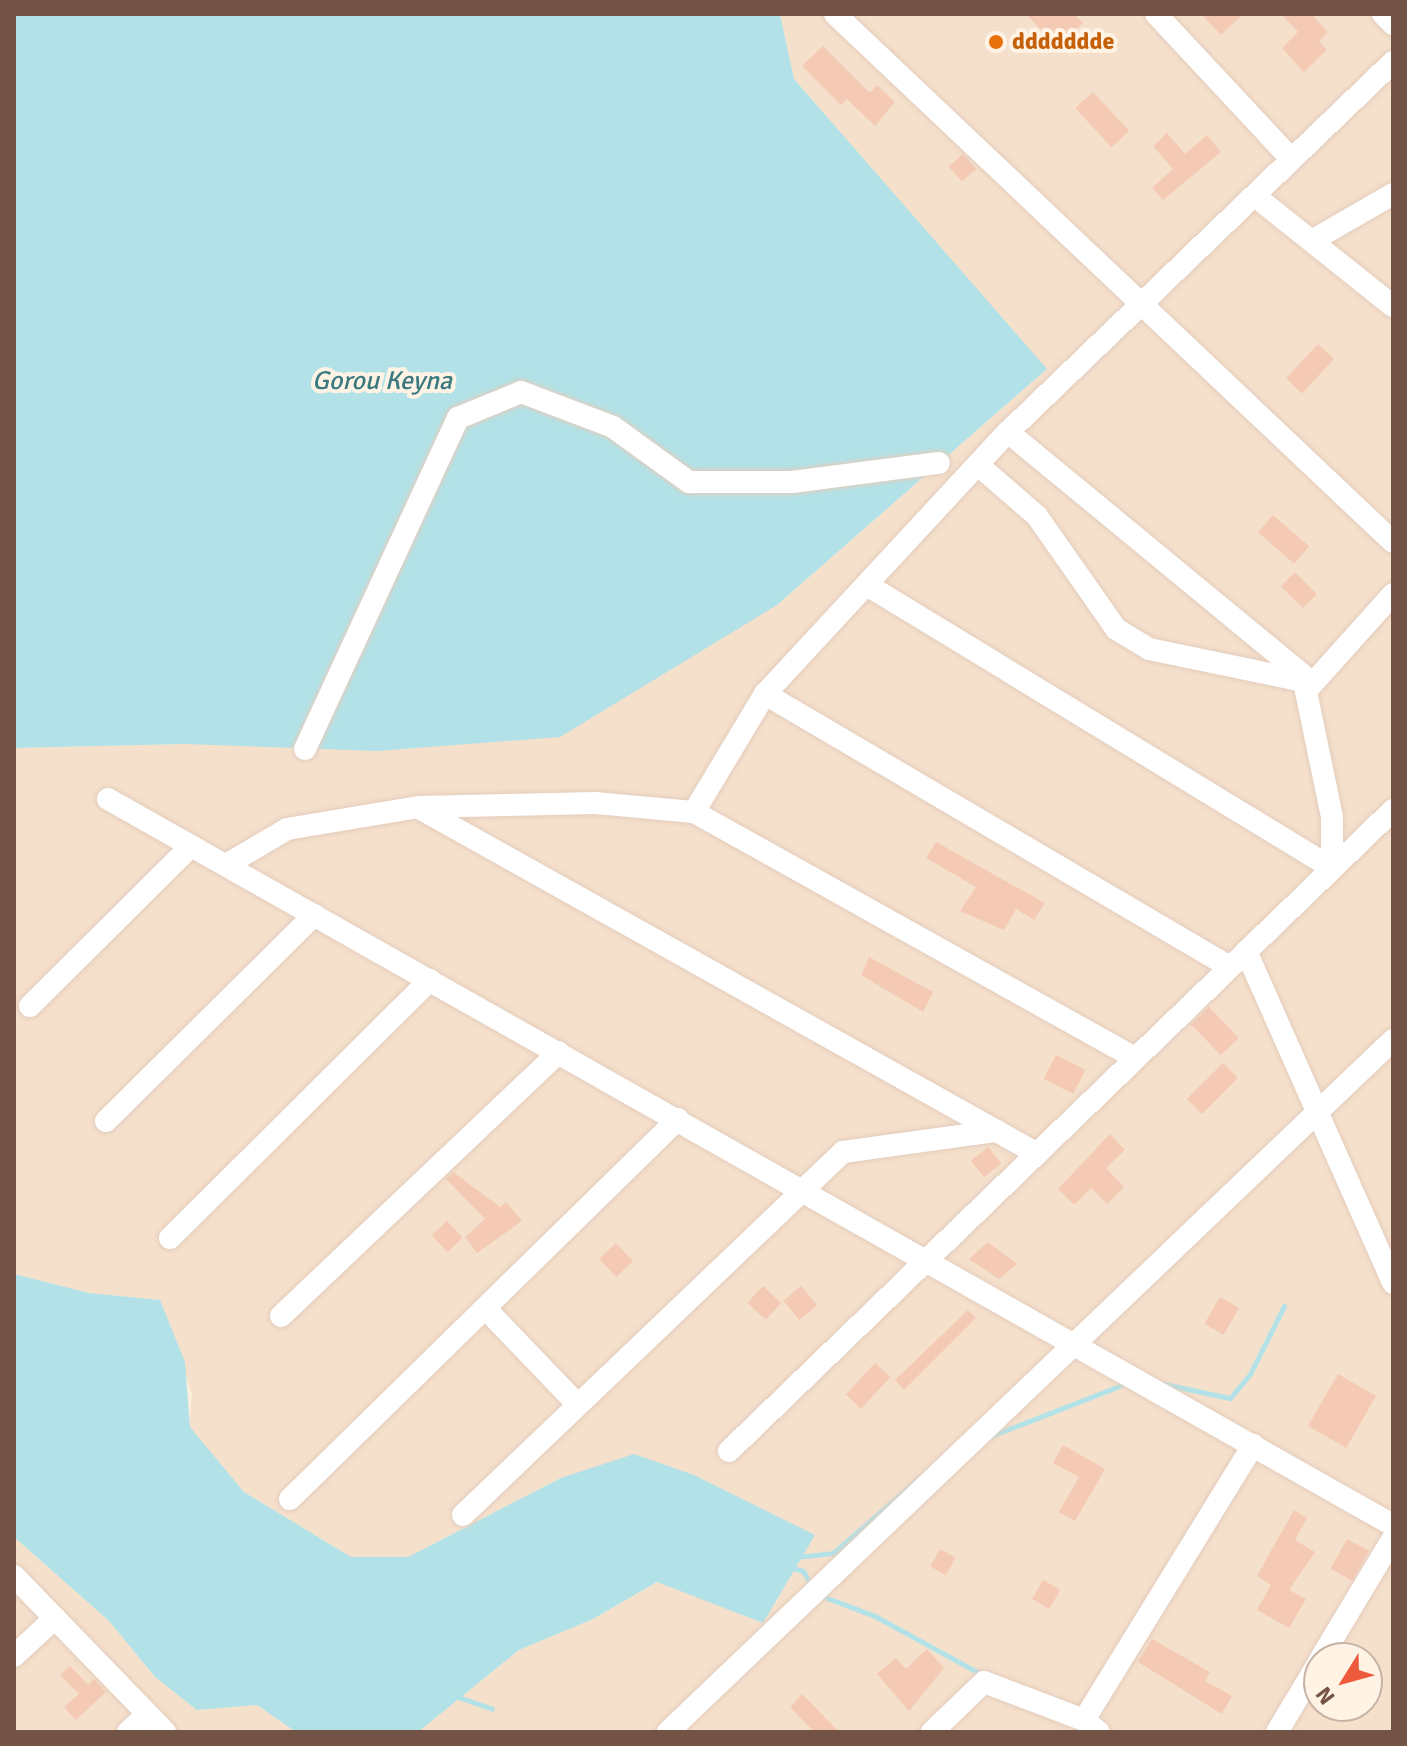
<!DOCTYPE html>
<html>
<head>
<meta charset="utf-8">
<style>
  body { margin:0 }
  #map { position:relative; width:1407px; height:1746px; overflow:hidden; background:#fdefdd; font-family:Signika,sans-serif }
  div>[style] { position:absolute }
  .residential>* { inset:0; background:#f5e0cc }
  .water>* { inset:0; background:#b2e2e7 }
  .stream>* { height:5px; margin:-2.5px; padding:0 2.5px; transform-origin:2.5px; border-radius:2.5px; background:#b2e2e7 }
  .building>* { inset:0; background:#f4cab4; transform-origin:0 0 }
  .roads { filter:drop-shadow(0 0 2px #e3ccbc) drop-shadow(0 0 2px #e3ccbc) }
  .street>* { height:22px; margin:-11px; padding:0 11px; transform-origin:11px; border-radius:11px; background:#fff }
  .dots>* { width:22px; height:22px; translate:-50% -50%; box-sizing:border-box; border:4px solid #fff3e5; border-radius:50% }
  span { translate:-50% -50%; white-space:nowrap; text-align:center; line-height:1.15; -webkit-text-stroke:8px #fff3e5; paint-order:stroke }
  .food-label { font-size:24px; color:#c56008; font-weight:700 }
  .left { translate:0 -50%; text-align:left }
  .water-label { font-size:26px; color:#3b7981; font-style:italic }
  .frame { position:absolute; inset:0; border:16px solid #735345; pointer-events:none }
  .north { position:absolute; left:1303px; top:1642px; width:80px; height:80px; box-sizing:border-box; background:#fff3e5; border:2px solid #c7b3a5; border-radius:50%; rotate:233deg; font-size:22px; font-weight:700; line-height:32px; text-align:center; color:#735345 }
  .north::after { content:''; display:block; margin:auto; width:28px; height:36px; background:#ee5b3c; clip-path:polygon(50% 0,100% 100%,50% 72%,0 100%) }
</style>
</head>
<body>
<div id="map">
  <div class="residential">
    <div style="clip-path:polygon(evenodd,780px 14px,1393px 14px,1393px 1732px,418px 1732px,519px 1650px,593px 1619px,658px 1582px,763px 1622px,745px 1501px,694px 1475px,561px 1478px,408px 1557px,351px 1557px,244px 1492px,189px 1427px,192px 1394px,160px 1300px,89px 1293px,14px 1274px,14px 748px,185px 744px,777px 605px,1046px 370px,794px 79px,780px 14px,1319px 1658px,1367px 1658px,1367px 1706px,1319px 1706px,1319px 1658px)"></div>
    <div style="clip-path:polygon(14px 1537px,109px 1621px,155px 1677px,197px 1710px,257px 1705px,296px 1732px,14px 1732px)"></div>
  </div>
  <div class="water">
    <div style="clip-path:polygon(14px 14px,780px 14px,794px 79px,1047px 369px,777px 605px,560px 737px,377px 751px,185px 744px,14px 748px)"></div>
    <div style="clip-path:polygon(14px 1274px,89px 1293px,160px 1300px,185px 1362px,190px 1427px,244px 1492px,351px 1557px,408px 1557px,561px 1478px,634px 1454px,694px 1475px,815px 1535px,763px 1623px,657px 1582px,593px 1619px,519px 1650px,418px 1732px,296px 1732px,257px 1705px,197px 1710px,155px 1677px,109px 1621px,14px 1537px)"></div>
  </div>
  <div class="stream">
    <div style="left:1164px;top:1384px;width:67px;rotate:12deg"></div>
    <div style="left:1230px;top:1398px;width:31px;rotate:-50deg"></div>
    <div style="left:1250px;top:1374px;width:76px;rotate:-63.4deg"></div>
    <div style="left:991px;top:1436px;width:146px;rotate:-21.3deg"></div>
    <div style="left:796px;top:1557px;width:37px;rotate:-6deg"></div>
    <div style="left:833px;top:1553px;width:133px;rotate:-41deg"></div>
    <div style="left:789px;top:1567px;width:15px;rotate:16deg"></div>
    <div style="left:803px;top:1571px;width:20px;rotate:60deg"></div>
    <div style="left:819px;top:1595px;width:60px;rotate:20.6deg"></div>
    <div style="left:875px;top:1616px;width:121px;rotate:28.7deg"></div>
    <div style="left:455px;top:1696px;width:39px;rotate:19deg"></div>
  </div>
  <div class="building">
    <div style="clip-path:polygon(1026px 14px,1074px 14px,1083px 23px,1057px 47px)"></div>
    <div style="clip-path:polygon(1201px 14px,1243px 14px,1221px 35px)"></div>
    <div style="clip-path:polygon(1281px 14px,1311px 14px,1328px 32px,1319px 41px,1327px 50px,1304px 72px,1282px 48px,1298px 32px)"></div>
    <div style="clip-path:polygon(823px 46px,870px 93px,877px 85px,895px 102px,875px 126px,847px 99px,841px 105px,802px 66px)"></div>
    <div style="left:1093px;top:92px;width:53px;height:24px;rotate:47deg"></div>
    <div style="clip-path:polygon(1167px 133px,1185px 154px,1207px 135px,1221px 152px,1163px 200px,1152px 188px,1173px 169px,1153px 146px)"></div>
    <div style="left:963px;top:154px;width:20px;height:19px;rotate:49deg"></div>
    <div style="left:1318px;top:344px;width:22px;height:47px;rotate:43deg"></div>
    <div style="left:1273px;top:515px;width:48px;height:23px;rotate:41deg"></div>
    <div style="left:1295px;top:572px;width:31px;height:20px;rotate:45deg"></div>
    <div style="clip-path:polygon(936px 842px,1045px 903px,1034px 920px,1016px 909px,1004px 930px,960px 911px,976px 887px,926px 858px)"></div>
    <div style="clip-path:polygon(869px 957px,933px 992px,923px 1012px,861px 975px)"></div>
    <div style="left:1209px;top:1007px;width:43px;height:25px;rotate:46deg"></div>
    <div style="left:1056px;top:1055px;width:33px;height:27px;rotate:27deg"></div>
    <div style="left:1223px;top:1063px;width:21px;height:51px;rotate:45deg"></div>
    <div style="clip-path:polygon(1110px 1134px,1125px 1150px,1106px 1168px,1124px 1187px,1107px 1204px,1091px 1188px,1074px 1205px,1058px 1189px)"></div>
    <div style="left:988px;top:1147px;width:21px;height:22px;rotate:51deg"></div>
    <div style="clip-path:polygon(453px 1172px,500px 1207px,506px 1202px,522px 1221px,477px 1253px,465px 1237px,485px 1219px,446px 1179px)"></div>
    <div style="left:447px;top:1221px;width:23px;height:21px;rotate:47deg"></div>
    <div style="clip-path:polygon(988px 1242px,1017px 1264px,999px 1279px,969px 1259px)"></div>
    <div style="left:616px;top:1243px;width:25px;height:23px;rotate:47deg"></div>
    <div style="left:763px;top:1286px;width:25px;height:23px;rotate:43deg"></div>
    <div style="left:801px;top:1286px;width:25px;height:23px;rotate:50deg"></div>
    <div style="left:1220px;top:1297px;width:22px;height:31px;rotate:30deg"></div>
    <div style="clip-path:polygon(968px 1310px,976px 1318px,904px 1390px,895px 1380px)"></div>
    <div style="left:875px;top:1363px;width:21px;height:43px;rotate:43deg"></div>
    <div style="left:1338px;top:1374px;width:44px;height:60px;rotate:30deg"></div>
    <div style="clip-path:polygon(1063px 1445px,1105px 1469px,1075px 1521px,1059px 1512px,1079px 1477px,1053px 1463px)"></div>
    <div style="clip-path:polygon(1294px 1510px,1307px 1518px,1295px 1540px,1315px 1552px,1289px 1590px,1306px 1599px,1289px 1628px,1257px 1610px,1271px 1585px,1257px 1576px)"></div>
    <div style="left:1347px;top:1539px;width:25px;height:34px;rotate:29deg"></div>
    <div style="left:940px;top:1549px;width:18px;height:20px;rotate:29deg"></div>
    <div style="left:1043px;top:1580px;width:20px;height:22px;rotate:30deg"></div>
    <div style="clip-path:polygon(1152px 1639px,1210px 1672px,1205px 1681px,1232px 1696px,1222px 1714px,1138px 1662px)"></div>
    <div style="clip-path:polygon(927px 1649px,944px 1668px,909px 1711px,877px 1674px,896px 1658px,906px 1669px)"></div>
    <div style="clip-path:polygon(70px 1666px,88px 1685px,94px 1679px,106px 1692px,76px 1720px,64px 1707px,79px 1694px,60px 1675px)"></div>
    <div style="clip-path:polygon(802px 1694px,839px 1732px,814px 1732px,790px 1707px)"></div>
  </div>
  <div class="roads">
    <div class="street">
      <div style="left:835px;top:14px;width:768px;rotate:43.42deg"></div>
      <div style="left:1156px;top:14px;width:198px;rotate:47deg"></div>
      <div style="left:1383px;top:14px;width:14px;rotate:45deg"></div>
      <div style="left:1255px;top:196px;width:176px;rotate:38.6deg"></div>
      <div style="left:1315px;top:239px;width:90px;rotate:-30deg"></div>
      <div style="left:1008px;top:432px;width:390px;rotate:39.5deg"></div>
      <div style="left:978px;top:465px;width:78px;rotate:40.8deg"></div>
      <div style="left:1037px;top:516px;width:138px;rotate:55deg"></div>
      <div style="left:1116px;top:629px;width:39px;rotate:31deg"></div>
      <div style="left:1149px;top:649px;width:167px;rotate:11.7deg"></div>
      <div style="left:867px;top:585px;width:544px;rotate:31.32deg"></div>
      <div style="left:765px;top:694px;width:539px;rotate:30.42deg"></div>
      <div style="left:305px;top:749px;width:365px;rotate:-65.2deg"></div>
      <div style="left:458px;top:418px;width:68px;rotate:-22.4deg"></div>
      <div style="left:521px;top:392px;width:98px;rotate:20.8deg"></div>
      <div style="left:613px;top:427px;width:94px;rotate:35.9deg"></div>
      <div style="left:689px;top:482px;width:103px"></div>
      <div style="left:792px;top:482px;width:148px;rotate:-7.4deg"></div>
      <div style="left:108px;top:799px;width:1476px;rotate:29.47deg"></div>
      <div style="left:419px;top:808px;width:707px;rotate:29.21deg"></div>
      <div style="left:694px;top:812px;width:505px;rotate:29.15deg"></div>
      <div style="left:226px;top:865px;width:71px;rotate:-30.5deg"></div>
      <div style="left:287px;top:829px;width:133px;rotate:-9.5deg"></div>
      <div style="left:418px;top:807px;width:177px;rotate:-1.3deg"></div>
      <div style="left:595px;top:803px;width:99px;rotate:5.2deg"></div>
      <div style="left:694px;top:812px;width:138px;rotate:-59deg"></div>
      <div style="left:765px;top:694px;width:357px;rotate:-47.2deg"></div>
      <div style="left:1008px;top:432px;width:534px;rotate:-43.86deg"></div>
      <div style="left:1332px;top:868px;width:51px;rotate:-90deg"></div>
      <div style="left:1332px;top:817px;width:129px;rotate:-101.7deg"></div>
      <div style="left:1306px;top:691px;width:130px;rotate:-48.1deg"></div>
      <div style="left:1246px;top:951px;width:363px;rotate:66.1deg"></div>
      <div style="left:30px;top:1006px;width:227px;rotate:-44.8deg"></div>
      <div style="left:106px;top:1121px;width:293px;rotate:-44.7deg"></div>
      <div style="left:170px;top:1238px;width:366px;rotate:-44.8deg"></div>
      <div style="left:485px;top:1308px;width:133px;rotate:46.2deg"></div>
      <div style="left:281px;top:1316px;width:383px;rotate:-43.5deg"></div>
      <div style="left:729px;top:1451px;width:923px;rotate:-43.99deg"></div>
      <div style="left:290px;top:1499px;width:543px;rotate:-44.4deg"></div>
      <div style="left:463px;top:1515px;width:526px;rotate:-43.69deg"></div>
      <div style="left:843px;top:1152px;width:155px;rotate:-7.8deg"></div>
      <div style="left:14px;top:1576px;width:217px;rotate:45.9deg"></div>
      <div style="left:14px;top:1656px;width:56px;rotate:-42.8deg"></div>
      <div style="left:1321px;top:1658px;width:140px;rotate:-59deg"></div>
      <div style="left:1084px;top:1720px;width:323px;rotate:-58.4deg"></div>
      <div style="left:128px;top:1732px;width:26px;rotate:-43deg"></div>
      <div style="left:668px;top:1732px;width:1002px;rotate:-43.67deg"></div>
      <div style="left:932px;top:1732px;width:72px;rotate:-43.9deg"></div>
      <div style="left:984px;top:1682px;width:107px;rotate:20.8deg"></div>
      <div style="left:1084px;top:1720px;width:19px;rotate:39deg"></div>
      <div style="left:1277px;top:1732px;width:82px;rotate:-59deg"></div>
    </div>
  </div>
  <div class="dots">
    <div style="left:996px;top:42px;background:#e8710a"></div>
  </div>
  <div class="food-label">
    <span class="left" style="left:1012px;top:42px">ddddddde</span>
  </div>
  <div class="water-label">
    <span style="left:382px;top:382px">Gorou Keyna</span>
  </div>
  <div class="frame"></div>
  <div class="north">N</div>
</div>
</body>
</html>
